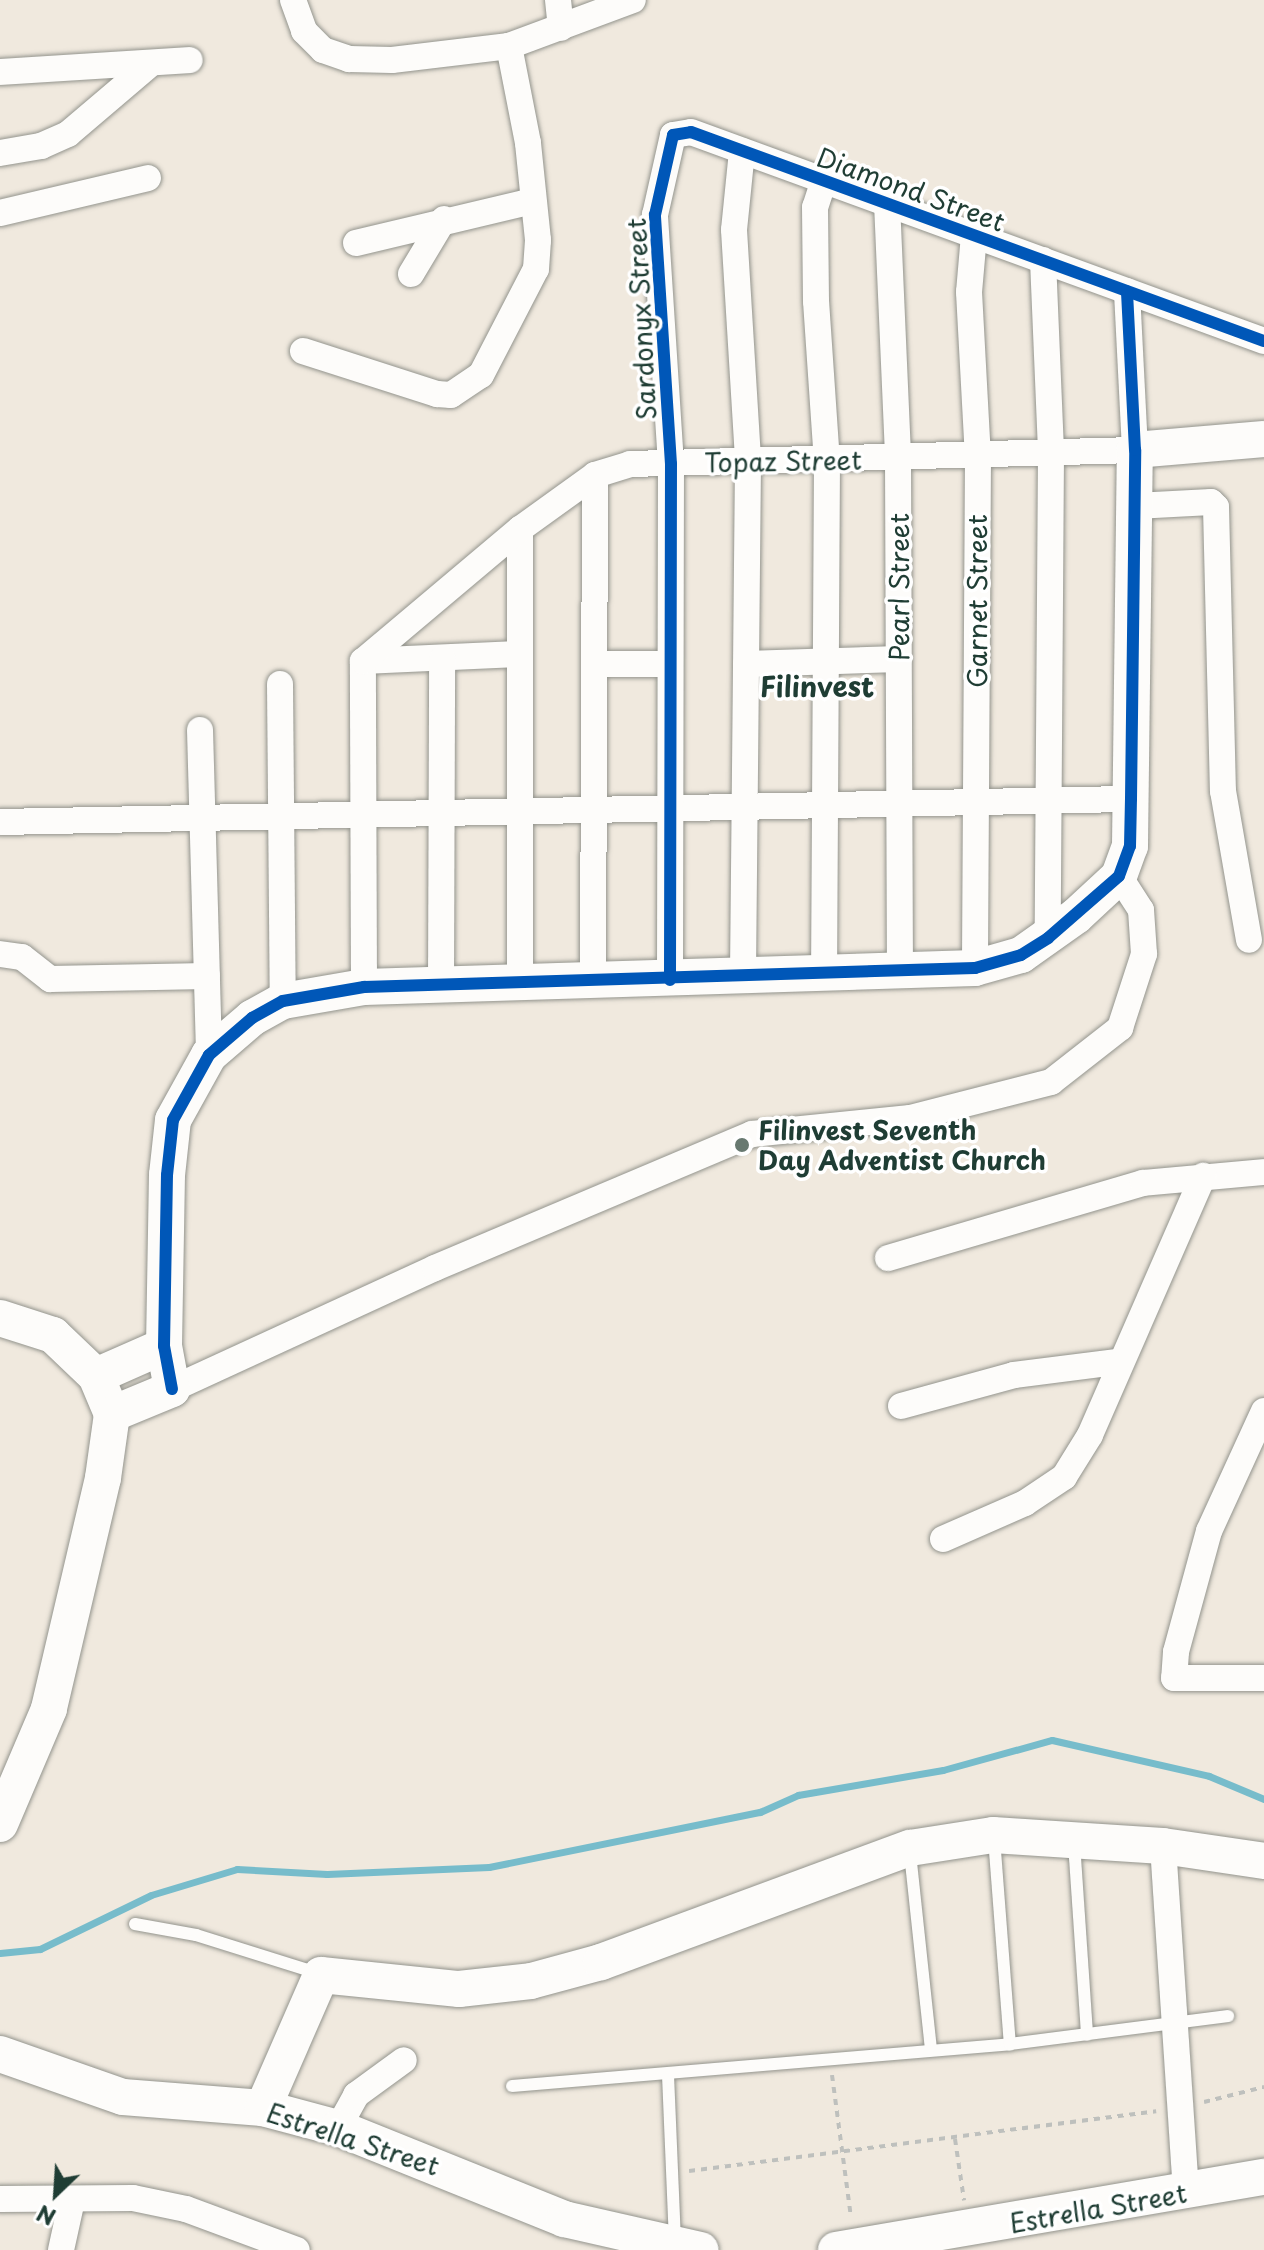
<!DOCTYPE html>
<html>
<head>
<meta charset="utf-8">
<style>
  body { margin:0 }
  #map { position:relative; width:1264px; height:2250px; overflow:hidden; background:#f0e9de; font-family:"Playpen Sans",sans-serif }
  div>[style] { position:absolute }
  .stream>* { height:7px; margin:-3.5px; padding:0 3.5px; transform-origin:3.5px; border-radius:3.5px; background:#77bccb }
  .path>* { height:4px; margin-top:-2px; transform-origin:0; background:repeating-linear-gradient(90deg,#bec0bd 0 6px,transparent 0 12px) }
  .roads { filter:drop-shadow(0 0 2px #93948d) drop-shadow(0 0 2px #93948d) }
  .lane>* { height:12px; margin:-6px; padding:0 6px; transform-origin:6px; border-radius:6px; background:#fdfcfa }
  .street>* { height:26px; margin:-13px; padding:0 13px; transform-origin:13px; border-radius:13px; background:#fdfcfa }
  .secondary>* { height:36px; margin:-18px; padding:0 18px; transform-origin:18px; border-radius:18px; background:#fdfcfa }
  .cycleway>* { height:12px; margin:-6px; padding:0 6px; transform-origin:6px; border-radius:6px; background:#0057b8 }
  .dots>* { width:22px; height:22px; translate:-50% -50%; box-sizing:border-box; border:4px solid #fff; border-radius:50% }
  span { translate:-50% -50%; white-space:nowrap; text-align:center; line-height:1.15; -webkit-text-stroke:7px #fff; paint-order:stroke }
  .street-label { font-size:26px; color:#1f3d34 }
  .poi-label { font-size:26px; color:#1f3d34; font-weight:700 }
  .left { translate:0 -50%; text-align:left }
  .neighbourhood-label { font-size:28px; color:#1f3d34; font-weight:700 }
  .north { position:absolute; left:16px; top:2154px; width:80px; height:80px; -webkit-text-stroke:6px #fff; paint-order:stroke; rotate:205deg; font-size:22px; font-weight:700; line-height:32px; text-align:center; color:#1f3d34 }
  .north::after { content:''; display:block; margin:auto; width:28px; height:36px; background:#1f3d34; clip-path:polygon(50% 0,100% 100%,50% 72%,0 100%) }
</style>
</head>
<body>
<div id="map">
  <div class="stream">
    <div style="left:0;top:1953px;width:40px;rotate:-5.7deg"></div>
    <div style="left:40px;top:1949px;width:123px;rotate:-25.9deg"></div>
    <div style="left:151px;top:1895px;width:90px;rotate:-16.8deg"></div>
    <div style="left:237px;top:1869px;width:90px;rotate:3.2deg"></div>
    <div style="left:327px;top:1874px;width:162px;rotate:-2.5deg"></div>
    <div style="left:489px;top:1867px;width:277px;rotate:-11.5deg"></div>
    <div style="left:760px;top:1812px;width:42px;rotate:-24.1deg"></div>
    <div style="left:798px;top:1795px;width:147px;rotate:-9.8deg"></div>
    <div style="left:943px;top:1770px;width:113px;rotate:-15.4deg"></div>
    <div style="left:1052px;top:1740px;width:161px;rotate:12.9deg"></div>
    <div style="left:1209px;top:1776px;width:60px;rotate:22.7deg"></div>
  </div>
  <div class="path">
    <div style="left:832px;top:2075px;width:143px;rotate:82.4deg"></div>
    <div style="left:1204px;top:2102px;width:62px;rotate:-14deg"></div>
    <div style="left:955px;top:2139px;width:62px;rotate:81.6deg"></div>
    <div style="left:689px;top:2171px;width:471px;rotate:-7.3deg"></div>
  </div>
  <div class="roads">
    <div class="lane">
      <div style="left:994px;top:1838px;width:207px;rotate:85.6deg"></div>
      <div style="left:1074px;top:1843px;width:192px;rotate:86.1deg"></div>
      <div style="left:910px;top:1853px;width:197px;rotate:83.9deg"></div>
      <div style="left:135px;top:1924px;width:62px;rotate:10.2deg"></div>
      <div style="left:196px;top:1935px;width:127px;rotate:17.4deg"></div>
      <div style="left:668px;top:2075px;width:166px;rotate:87.6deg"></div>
      <div style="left:512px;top:2086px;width:500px;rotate:-4.8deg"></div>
      <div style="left:1010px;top:2044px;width:220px;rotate:-7.3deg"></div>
    </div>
    <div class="street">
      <div style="left:293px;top:0;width:33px;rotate:70deg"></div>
      <div style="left:304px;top:31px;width:27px;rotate:45deg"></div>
      <div style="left:323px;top:50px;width:28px;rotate:19deg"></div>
      <div style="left:349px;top:59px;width:43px;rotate:1.3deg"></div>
      <div style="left:392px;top:60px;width:118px;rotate:-6.8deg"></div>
      <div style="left:509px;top:46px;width:132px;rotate:-20.4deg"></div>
      <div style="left:558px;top:0;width:28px;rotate:84deg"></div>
      <div style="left:0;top:72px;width:190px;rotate:-3.6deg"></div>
      <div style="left:742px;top:151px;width:79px;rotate:95.8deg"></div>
      <div style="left:734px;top:230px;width:232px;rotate:86.5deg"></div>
      <div style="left:748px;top:462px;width:516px;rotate:90.56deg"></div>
      <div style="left:0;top:153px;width:42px;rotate:-9.7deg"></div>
      <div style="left:41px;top:146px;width:30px;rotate:-24deg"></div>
      <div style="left:68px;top:134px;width:106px;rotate:-40.4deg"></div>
      <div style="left:824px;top:180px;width:28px;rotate:108deg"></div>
      <div style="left:815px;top:207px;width:94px;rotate:89.4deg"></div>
      <div style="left:816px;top:301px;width:160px;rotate:86.1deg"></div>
      <div style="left:827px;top:461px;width:515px;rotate:90.33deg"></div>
      <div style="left:887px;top:203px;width:256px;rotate:87.5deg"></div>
      <div style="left:898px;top:459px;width:512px;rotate:89.78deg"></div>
      <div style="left:0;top:213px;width:152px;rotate:-13.3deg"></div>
      <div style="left:974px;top:235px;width:57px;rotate:95deg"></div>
      <div style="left:969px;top:292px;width:164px;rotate:86.9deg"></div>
      <div style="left:978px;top:456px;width:512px;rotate:90.34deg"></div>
      <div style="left:356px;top:243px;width:181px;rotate:-13.4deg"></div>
      <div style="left:1043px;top:260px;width:194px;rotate:87.6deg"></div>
      <div style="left:1051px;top:454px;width:484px;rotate:90.4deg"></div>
      <div style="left:411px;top:274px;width:64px;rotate:-59deg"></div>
      <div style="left:303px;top:351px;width:141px;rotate:17.8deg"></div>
      <div style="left:437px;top:394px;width:14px;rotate:4deg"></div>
      <div style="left:451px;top:395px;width:36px;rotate:-34deg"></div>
      <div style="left:481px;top:375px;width:119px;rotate:-62.6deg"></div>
      <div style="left:536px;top:269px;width:29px;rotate:-86deg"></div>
      <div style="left:538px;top:240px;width:98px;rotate:-95.9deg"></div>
      <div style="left:528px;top:143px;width:99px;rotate:-101.1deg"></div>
      <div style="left:1135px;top:506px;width:76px;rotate:-3deg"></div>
      <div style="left:1211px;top:502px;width:7px;rotate:45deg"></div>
      <div style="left:1216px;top:507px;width:284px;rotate:88.6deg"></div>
      <div style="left:1223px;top:791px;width:151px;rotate:80.1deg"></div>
      <div style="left:520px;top:529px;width:455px;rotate:90deg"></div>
      <div style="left:363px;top:661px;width:155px;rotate:-2.6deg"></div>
      <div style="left:594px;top:664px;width:75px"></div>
      <div style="left:746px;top:664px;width:153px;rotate:-1.9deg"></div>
      <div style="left:280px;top:684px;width:317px;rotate:89.5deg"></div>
      <div style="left:200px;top:730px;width:325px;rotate:88.4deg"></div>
      <div style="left:0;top:822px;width:1131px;rotate:-1.17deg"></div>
      <div style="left:0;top:954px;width:22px;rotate:8deg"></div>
      <div style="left:22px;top:957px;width:36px;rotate:38deg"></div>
      <div style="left:50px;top:979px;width:157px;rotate:-1.1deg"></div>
      <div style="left:670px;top:980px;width:516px;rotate:-89.89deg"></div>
      <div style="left:671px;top:464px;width:250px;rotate:-93.7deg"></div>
      <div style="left:655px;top:215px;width:82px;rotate:-77.3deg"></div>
      <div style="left:673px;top:135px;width:18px;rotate:-9deg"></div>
      <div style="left:691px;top:132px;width:610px;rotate:20.04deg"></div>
      <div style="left:593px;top:982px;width:507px;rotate:-89.77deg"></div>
      <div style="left:441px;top:986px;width:327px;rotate:-89.8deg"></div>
      <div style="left:364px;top:987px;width:326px;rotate:-90.2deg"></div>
      <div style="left:363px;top:661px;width:205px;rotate:-40.1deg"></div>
      <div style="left:520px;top:529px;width:92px;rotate:-35.8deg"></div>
      <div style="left:595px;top:475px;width:37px;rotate:-17deg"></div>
      <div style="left:630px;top:464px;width:505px;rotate:-1.59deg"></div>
      <div style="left:1135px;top:450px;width:159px;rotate:-92.9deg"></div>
      <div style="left:888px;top:1258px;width:266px;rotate:-16.4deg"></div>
      <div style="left:1143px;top:1183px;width:121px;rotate:-5.2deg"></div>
      <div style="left:172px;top:1389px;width:289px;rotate:-24.7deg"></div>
      <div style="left:435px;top:1268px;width:344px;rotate:-22.9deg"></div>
      <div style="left:752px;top:1134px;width:159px;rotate:-5.8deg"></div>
      <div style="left:910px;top:1118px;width:146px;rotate:-14.3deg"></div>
      <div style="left:1051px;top:1082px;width:88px;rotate:-38deg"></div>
      <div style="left:1120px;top:1028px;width:78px;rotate:-72deg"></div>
      <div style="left:1144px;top:954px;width:44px;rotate:-93.9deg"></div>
      <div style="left:1141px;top:910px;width:40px;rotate:-122.9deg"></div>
      <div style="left:901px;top:1406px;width:117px;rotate:-15.3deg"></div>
      <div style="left:1014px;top:1375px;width:104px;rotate:-7.2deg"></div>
      <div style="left:1264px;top:1411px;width:132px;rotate:114.6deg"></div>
      <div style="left:1209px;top:1531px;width:125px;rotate:105.3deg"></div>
      <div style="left:1176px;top:1652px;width:26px;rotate:94deg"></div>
      <div style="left:1174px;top:1678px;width:90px"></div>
      <div style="left:943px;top:1539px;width:90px;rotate:-23.7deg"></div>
      <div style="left:1025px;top:1503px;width:47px;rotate:-33.7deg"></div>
      <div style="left:1064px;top:1477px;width:49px;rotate:-58.2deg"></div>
      <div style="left:1090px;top:1435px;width:283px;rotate:-66.4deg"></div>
      <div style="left:1163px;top:1846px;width:347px;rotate:86.2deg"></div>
      <div style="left:338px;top:2128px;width:38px;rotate:-61deg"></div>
      <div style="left:356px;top:2095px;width:59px;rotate:-36.1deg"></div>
      <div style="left:0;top:2199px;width:133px;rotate:-0.4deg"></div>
      <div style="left:133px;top:2198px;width:54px;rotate:11.7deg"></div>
      <div style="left:186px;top:2209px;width:118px;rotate:20.3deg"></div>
      <div style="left:61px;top:2250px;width:51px;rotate:-77.6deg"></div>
    </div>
    <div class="secondary">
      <div style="left:0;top:1318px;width:56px;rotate:17.8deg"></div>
      <div style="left:53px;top:1335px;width:59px;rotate:43.6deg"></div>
      <div style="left:96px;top:1376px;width:41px;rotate:67.2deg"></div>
      <div style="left:112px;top:1414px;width:65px;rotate:98deg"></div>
      <div style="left:103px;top:1478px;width:237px;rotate:103.2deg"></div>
      <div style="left:49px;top:1709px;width:125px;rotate:113.1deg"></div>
      <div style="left:96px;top:1376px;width:74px;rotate:-23.8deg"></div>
      <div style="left:112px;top:1414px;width:65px;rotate:-22.6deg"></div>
      <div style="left:172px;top:1389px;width:44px;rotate:-100.5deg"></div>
      <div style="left:164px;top:1346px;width:171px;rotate:-89deg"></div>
      <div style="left:167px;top:1175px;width:55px;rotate:-83.8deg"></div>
      <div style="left:173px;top:1120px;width:74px;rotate:-61deg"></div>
      <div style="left:209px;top:1055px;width:57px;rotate:-40.7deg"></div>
      <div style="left:252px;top:1018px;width:35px;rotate:-29deg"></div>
      <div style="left:283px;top:1001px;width:82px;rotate:-9.8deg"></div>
      <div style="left:364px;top:987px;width:611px;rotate:-1.78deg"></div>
      <div style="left:975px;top:968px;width:48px;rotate:-15.8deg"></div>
      <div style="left:1021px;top:955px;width:67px;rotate:-35.3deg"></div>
      <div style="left:1076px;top:916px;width:59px;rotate:-42.9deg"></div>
      <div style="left:1119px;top:876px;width:32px;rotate:-70deg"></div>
      <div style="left:1130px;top:846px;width:396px;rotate:-89.3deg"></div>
      <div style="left:1135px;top:450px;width:129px;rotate:-4.9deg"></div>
      <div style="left:0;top:2054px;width:130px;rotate:19.3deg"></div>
      <div style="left:123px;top:2097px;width:140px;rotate:4.5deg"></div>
      <div style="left:263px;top:2108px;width:78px;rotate:14.9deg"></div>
      <div style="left:338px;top:2128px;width:244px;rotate:21.9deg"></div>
      <div style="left:564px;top:2219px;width:140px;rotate:12.8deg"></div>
      <div style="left:263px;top:2108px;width:145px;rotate:-66.4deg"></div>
      <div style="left:321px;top:1975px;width:139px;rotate:5.8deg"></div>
      <div style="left:459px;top:1989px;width:72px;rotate:-6.3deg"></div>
      <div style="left:531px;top:1981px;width:73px;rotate:-15.2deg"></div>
      <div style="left:601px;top:1962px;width:329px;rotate:-20.3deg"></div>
      <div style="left:910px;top:1848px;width:84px;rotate:-8.9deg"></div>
      <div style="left:993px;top:1835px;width:170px;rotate:3.7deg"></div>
      <div style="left:1163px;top:1846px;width:102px;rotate:8.4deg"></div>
      <div style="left:836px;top:2250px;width:434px;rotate:-9.7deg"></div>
    </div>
  </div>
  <div class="cycleway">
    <div style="left:670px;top:980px;width:516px;rotate:-89.89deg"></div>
    <div style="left:671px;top:464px;width:250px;rotate:-93.7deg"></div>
    <div style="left:655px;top:215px;width:82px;rotate:-77.3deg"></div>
    <div style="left:673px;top:135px;width:18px;rotate:-9deg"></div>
    <div style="left:691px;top:132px;width:610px;rotate:20.04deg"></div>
    <div style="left:172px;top:1389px;width:44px;rotate:-100.5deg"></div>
    <div style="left:164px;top:1346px;width:171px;rotate:-89deg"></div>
    <div style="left:167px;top:1175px;width:55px;rotate:-83.8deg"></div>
    <div style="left:173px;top:1120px;width:74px;rotate:-61deg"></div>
    <div style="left:209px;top:1055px;width:57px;rotate:-40.7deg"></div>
    <div style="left:252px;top:1018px;width:35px;rotate:-29deg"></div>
    <div style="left:283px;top:1001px;width:82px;rotate:-9.8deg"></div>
    <div style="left:364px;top:987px;width:611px;rotate:-1.78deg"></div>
    <div style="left:975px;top:968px;width:48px;rotate:-15.8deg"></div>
    <div style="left:1021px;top:955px;width:32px;rotate:-32deg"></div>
    <div style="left:1048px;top:938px;width:94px;rotate:-41.1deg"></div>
    <div style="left:1119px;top:876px;width:32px;rotate:-70deg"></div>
    <div style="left:1130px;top:846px;width:47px;rotate:-88.8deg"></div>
    <div style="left:1131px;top:799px;width:349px;rotate:-89.3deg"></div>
    <div style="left:1135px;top:450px;width:159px;rotate:-92.9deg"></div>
  </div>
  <div class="dots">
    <div style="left:742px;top:1145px;background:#687970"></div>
  </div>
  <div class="street-label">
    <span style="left:911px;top:189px;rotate:20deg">Diamond Street</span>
    <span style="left:641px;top:319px;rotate:-93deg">Sardonyx Street</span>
    <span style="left:783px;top:461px;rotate:-1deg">Topaz Street</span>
    <span style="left:899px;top:587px;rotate:-90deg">Pearl Street</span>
    <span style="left:977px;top:601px;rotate:-90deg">Garnet Street</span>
    <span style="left:353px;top:2139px;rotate:18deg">Estrella Street</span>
    <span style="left:1098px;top:2208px;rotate:-10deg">Estrella Street</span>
  </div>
  <div class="poi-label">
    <span class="left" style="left:758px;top:1145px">Filinvest Seventh<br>Day Adventist Church</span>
  </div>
  <div class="neighbourhood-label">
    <span style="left:817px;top:686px">Filinvest</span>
  </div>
  <div class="north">N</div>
</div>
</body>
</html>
